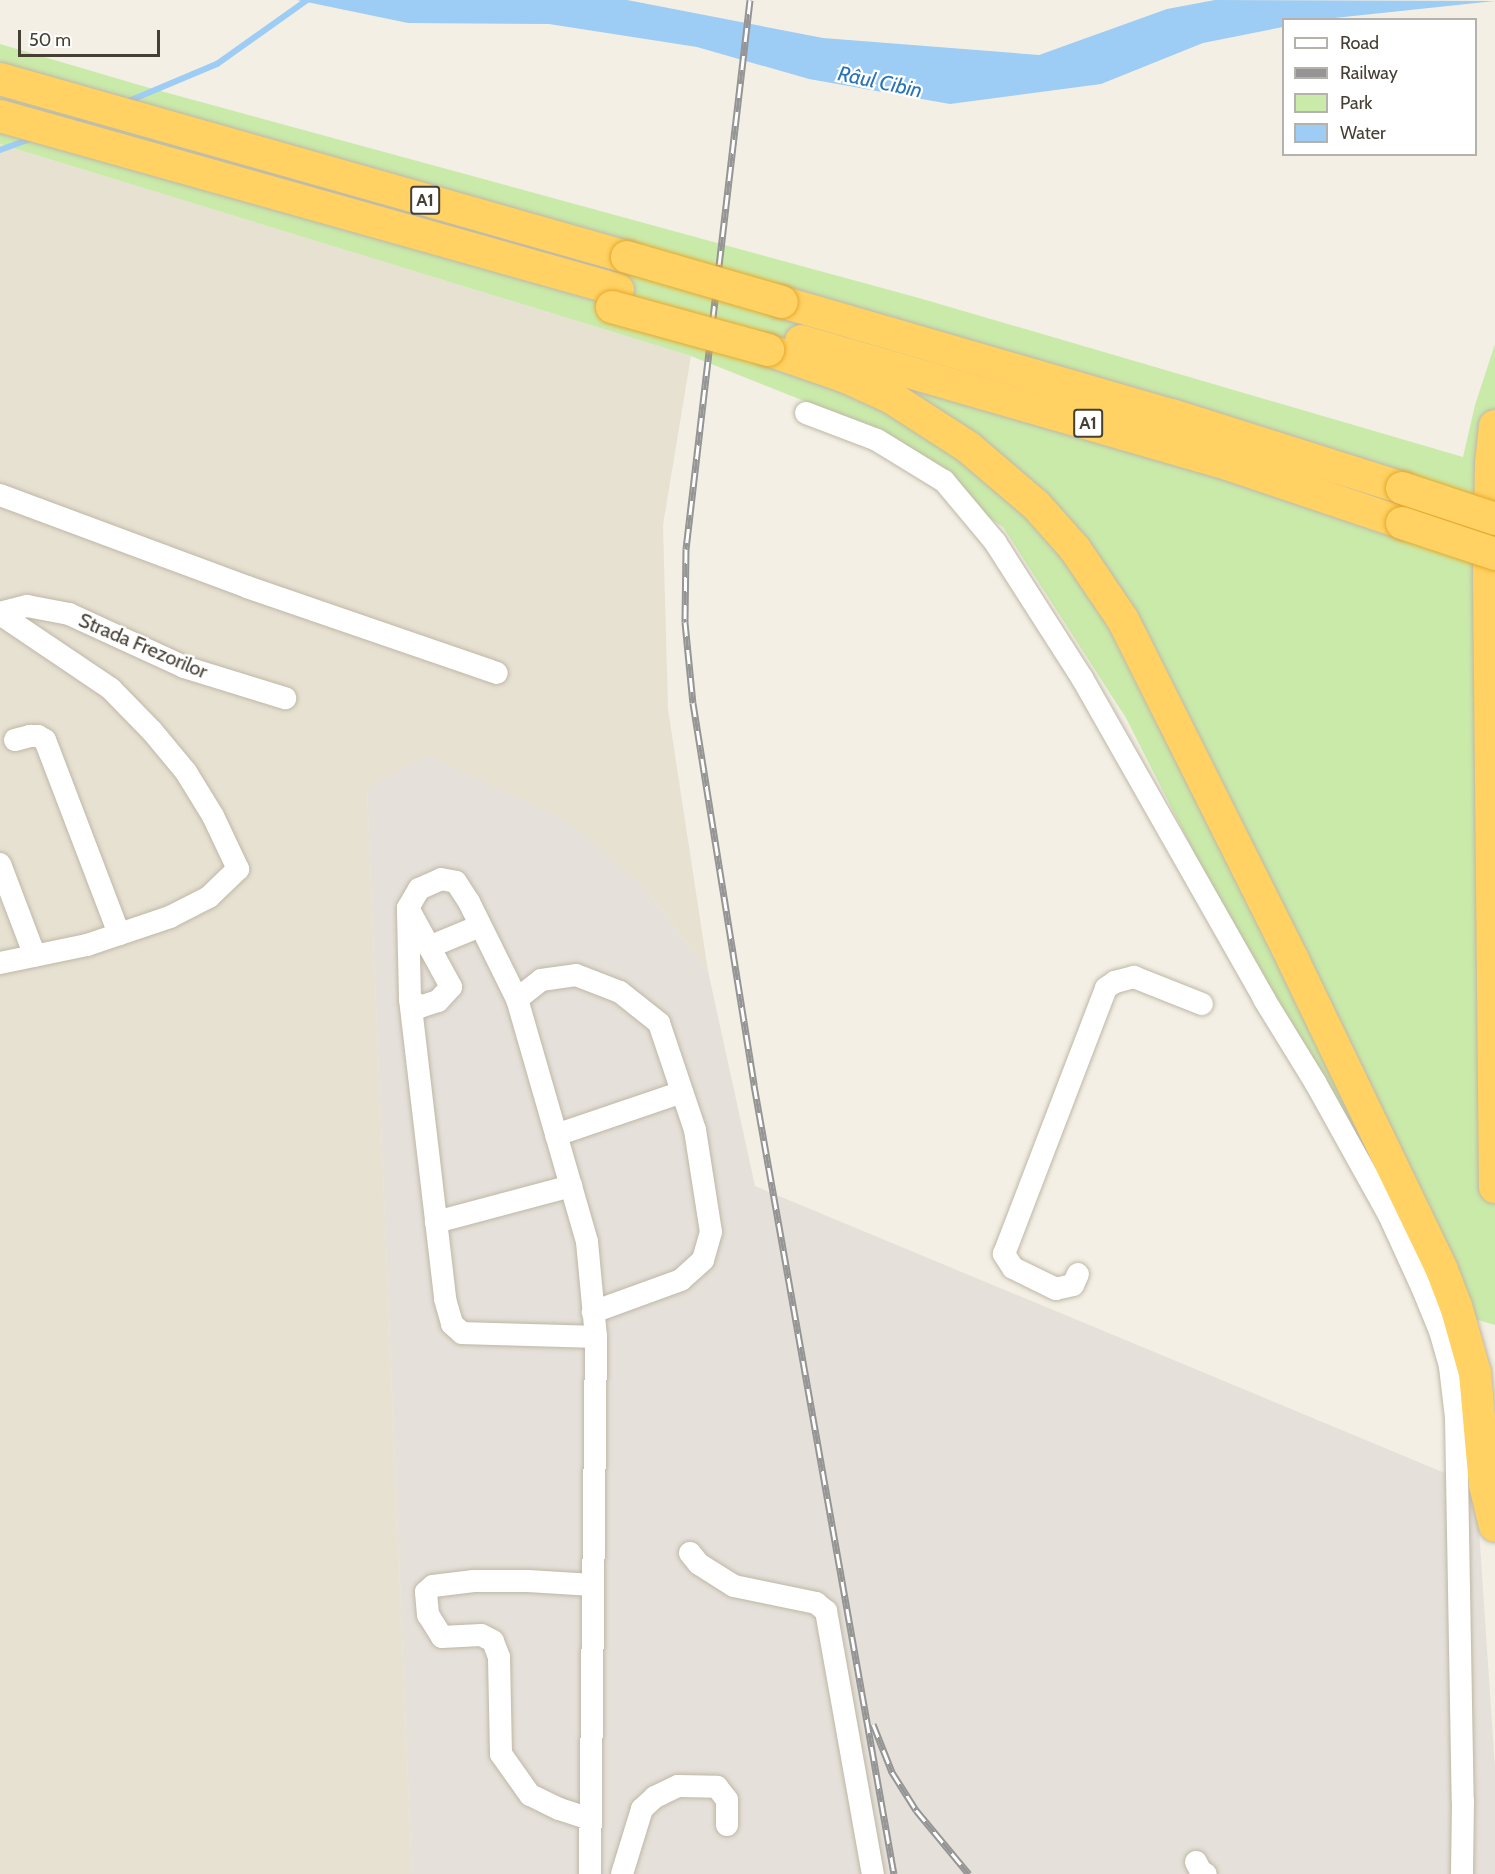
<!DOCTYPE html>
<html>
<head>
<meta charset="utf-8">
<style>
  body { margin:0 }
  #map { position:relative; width:1495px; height:1874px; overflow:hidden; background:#f3efe4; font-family:Cabin,sans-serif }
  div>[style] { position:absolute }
  .residential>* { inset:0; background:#e7e1d2 }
  .industrial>* { inset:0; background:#e5e0d9 }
  .green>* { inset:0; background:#caeaaa }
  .water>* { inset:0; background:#9dccf4 }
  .stream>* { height:6px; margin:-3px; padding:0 3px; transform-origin:3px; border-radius:3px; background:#9dccf4 }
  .roads { filter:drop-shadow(0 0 2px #bfb7a6) drop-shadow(0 0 2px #bfb7a6) }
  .minor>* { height:22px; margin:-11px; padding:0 11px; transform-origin:11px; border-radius:11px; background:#fff }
  .highway>* { height:32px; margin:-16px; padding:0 16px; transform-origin:16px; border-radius:16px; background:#ffd263 }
  .rail>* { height:7px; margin-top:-3.5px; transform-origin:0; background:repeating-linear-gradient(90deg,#fff 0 14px,#959595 0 28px); box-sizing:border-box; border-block:2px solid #959595 }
  .bridges { filter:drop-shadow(0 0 2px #e5a92c) drop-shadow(0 0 2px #e5a92c) }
  .highway-bridge>* { height:32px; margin:-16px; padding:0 16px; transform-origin:16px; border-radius:16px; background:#ffd263 }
  span { translate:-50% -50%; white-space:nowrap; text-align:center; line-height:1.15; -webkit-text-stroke:4.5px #fff; paint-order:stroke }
  .shield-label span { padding:2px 4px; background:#fff; border:2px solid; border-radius:4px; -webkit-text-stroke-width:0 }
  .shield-label { font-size:18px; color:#453f34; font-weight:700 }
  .street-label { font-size:20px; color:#453f34 }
  .water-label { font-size:21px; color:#2874b6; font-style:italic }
  .legend { position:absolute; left:1282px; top:18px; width:195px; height:138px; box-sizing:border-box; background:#fff; border:2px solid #b5b2ae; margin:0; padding:8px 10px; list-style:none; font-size:18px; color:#453f34 }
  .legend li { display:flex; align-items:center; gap:12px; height:30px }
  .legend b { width:30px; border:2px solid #b5b2ae }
  .scale { position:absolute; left:18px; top:30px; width:142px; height:27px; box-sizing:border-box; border:3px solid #453f34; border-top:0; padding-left:8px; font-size:18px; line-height:21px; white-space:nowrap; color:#453f34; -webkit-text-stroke:4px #fff; paint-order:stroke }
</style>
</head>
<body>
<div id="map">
  <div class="residential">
    <div style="clip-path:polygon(0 144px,691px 356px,663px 525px,668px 709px,708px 971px,644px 887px,367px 788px,412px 1874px,0 1874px)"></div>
  </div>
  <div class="industrial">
    <div style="clip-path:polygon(428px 755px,567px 821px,644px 887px,708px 971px,755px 1186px,1476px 1486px,1495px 1767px,1495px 1874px,412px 1874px,367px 788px)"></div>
  </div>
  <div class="green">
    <div style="clip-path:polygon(0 44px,146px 87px,919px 298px,1463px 457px,1475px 405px,1495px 344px,1495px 1325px,1423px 1304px,1126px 718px,1003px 527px,832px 412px,691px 356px,0 144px)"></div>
  </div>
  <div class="water">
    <div style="clip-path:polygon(297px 0,627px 0,823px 38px,1039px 55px,1167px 9px,1215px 0,1495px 1px,1325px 19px,1284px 20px,1283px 27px,1203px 43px,1101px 84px,950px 104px,809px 79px,697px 47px,549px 24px,408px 23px)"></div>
  </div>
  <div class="stream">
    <div style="left:124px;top:103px;width:101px;rotate:-22.8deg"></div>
    <div style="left:217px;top:64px;width:110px;rotate:-35.4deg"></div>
    <div style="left:71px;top:124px;width:23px;rotate:-20deg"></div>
    <div style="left:0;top:150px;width:35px;rotate:-20deg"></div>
  </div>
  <div class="roads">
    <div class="minor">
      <div style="left:806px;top:413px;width:76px;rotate:20.8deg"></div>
      <div style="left:877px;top:440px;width:79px;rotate:31.5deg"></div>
      <div style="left:944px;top:481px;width:80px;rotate:50.1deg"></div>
      <div style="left:995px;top:542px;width:161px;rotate:57.4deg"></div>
      <div style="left:1082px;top:678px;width:369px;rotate:60.4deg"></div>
      <div style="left:1264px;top:999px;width:97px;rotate:58.4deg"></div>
      <div style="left:1315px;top:1082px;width:152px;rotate:60.9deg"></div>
      <div style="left:1389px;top:1215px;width:79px;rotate:65.4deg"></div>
      <div style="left:1422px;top:1287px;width:48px;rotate:67.8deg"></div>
      <div style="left:1440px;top:1331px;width:37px;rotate:74deg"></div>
      <div style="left:1450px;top:1367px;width:50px;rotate:83.2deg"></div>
      <div style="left:1456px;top:1417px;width:384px;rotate:89deg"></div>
      <div style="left:1463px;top:1801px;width:73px;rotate:90.8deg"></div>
      <div style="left:0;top:495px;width:264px;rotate:20.4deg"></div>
      <div style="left:247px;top:587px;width:264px;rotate:19deg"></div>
      <div style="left:0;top:613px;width:28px;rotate:-15deg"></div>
      <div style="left:27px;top:606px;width:43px;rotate:10.8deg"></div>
      <div style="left:69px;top:614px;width:127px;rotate:24.7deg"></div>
      <div style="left:184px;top:667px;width:106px;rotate:17.1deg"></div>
      <div style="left:0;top:614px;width:134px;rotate:34deg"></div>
      <div style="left:111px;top:689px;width:59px;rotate:45.7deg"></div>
      <div style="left:152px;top:731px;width:53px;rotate:50.3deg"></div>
      <div style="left:186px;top:772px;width:52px;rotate:58.5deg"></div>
      <div style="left:213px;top:816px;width:59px;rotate:64.7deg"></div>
      <div style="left:238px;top:869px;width:40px;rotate:136deg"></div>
      <div style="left:209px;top:897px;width:44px;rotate:152.9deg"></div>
      <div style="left:170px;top:917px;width:88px;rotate:161.4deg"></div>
      <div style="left:87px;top:945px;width:89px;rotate:168.3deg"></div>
      <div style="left:15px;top:740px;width:16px;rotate:-15deg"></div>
      <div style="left:30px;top:736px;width:8px"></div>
      <div style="left:38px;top:736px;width:8px;rotate:30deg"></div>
      <div style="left:45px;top:740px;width:208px;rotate:69.1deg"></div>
      <div style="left:0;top:864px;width:98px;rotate:69.2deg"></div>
      <div style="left:408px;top:908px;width:90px;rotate:61.4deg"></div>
      <div style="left:451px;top:987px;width:19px;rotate:133deg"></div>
      <div style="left:438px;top:1001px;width:19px;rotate:162deg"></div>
      <div style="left:420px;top:1007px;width:13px;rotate:-141deg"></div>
      <div style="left:410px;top:999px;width:91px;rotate:-91.3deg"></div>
      <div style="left:408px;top:908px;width:22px;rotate:-60deg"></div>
      <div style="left:419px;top:889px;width:24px;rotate:-24deg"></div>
      <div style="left:441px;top:879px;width:15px;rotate:11deg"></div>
      <div style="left:456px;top:882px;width:24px;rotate:57deg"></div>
      <div style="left:469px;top:902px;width:108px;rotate:63.7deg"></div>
      <div style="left:517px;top:999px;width:253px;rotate:73.9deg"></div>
      <div style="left:587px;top:1242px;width:95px;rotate:84.6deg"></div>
      <div style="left:429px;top:947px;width:55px;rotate:-22.4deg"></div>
      <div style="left:410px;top:999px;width:302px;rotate:83.3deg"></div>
      <div style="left:445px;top:1299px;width:26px;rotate:74deg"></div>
      <div style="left:452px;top:1324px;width:13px;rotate:42deg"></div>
      <div style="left:462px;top:1333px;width:134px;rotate:1.7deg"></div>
      <div style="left:596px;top:1337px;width:537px;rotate:90.64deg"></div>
      <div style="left:517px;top:999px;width:31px;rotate:-38deg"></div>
      <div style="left:541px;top:980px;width:35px;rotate:-8deg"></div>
      <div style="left:576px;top:975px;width:47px;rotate:21.1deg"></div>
      <div style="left:620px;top:992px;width:50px;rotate:38.5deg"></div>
      <div style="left:659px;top:1023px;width:113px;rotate:71.4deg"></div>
      <div style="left:695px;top:1130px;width:103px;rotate:81.1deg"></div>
      <div style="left:711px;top:1232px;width:29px;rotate:106deg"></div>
      <div style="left:703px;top:1260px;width:30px;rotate:138deg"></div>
      <div style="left:681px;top:1280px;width:94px;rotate:160deg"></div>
      <div style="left:556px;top:1135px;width:133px;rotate:-18.8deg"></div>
      <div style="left:436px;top:1222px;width:140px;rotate:-14.9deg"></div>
      <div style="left:1078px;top:1274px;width:12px;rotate:114deg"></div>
      <div style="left:1073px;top:1285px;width:17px;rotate:167deg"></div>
      <div style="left:1056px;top:1289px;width:48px;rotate:-154deg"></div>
      <div style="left:1013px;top:1268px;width:17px;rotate:-123deg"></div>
      <div style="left:1004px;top:1254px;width:285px;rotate:-69deg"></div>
      <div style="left:1106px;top:988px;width:11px;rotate:-34deg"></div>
      <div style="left:1115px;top:982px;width:20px;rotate:-15deg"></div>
      <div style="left:1134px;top:977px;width:73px;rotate:21.7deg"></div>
      <div style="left:690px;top:1553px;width:14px;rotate:51deg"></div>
      <div style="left:699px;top:1564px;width:41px;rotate:32.2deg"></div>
      <div style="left:734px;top:1586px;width:84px;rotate:11.7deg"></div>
      <div style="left:816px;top:1603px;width:13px;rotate:39deg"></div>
      <div style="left:826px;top:1611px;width:267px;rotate:79.9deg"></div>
      <div style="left:590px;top:1819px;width:33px;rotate:-162deg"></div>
      <div style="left:559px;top:1809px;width:32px;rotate:-154deg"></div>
      <div style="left:530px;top:1795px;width:50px;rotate:-125.3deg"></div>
      <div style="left:501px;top:1754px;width:97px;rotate:-91.2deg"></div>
      <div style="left:499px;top:1657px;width:17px;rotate:-111deg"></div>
      <div style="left:493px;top:1641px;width:13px;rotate:-153deg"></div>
      <div style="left:481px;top:1635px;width:39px;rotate:177deg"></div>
      <div style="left:442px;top:1637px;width:26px;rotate:-122deg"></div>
      <div style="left:428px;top:1615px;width:23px;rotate:-95deg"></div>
      <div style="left:426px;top:1592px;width:9px;rotate:-41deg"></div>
      <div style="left:433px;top:1586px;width:41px;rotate:-7deg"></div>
      <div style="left:474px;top:1581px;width:54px"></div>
      <div style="left:528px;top:1581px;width:65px;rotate:3.5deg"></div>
      <div style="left:1196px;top:1862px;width:11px;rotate:63deg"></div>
      <div style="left:1201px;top:1872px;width:5px;rotate:22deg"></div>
      <div style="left:622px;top:1874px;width:68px;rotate:-72.9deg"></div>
      <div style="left:642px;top:1809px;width:18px;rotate:-43deg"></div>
      <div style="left:655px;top:1797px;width:25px;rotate:-26deg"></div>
      <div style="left:678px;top:1786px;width:39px;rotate:1deg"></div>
      <div style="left:717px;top:1787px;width:16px;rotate:52deg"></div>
      <div style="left:727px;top:1800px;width:25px;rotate:90deg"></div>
    </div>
    <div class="highway">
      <div style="left:0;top:79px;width:652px;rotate:15.85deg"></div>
      <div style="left:0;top:116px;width:642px;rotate:15.72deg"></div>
      <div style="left:782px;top:302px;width:406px;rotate:16.2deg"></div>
      <div style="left:1172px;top:415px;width:241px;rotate:17.6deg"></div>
      <div style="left:801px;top:341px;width:447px;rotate:16.1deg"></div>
      <div style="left:1230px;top:465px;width:182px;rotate:18.6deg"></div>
      <div style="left:768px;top:350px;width:83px;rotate:19.1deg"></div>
      <div style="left:846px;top:377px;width:51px;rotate:24.5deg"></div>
      <div style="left:892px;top:398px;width:90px;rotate:32.8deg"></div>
      <div style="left:968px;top:447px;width:89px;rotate:40.5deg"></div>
      <div style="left:1036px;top:505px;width:59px;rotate:48.4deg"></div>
      <div style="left:1075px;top:549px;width:86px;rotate:55.9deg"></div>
      <div style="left:1123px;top:620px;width:380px;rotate:63.4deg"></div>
      <div style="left:1293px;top:960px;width:344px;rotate:64.3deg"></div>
      <div style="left:1442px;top:1270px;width:39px;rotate:69deg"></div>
      <div style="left:1456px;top:1306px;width:70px;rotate:74.2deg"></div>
      <div style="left:1475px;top:1373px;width:112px;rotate:84.9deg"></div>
      <div style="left:1485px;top:1485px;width:42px;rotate:76.3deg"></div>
      <div style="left:1495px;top:426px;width:37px;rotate:96deg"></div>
      <div style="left:1491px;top:463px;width:113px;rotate:91deg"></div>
      <div style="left:1489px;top:576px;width:611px;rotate:89.44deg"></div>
    </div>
  </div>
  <div class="rail">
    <div style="left:750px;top:0;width:553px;rotate:96.65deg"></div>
    <div style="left:686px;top:549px;width:73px;rotate:90.8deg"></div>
    <div style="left:685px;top:622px;width:81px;rotate:84.4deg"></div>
    <div style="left:693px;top:703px;width:387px;rotate:80.9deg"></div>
    <div style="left:754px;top:1085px;width:801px;rotate:79.94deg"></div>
    <div style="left:873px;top:1724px;width:52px;rotate:68.4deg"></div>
    <div style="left:892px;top:1772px;width:45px;rotate:57.7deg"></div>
    <div style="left:916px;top:1810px;width:83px;rotate:50.4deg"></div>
  </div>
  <div class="bridges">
    <div class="highway-bridge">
      <div style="left:627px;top:257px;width:161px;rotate:16.2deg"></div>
      <div style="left:612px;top:307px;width:162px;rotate:15.4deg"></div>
      <div style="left:1402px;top:488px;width:98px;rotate:18.4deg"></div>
      <div style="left:1402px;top:523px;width:98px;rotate:18.4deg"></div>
    </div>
  </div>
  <div class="shield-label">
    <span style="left:425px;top:200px">A1</span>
    <span style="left:1088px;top:423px">A1</span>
  </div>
  <div class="street-label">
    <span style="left:143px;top:646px;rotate:23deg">Strada Frezorilor</span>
  </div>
  <div class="water-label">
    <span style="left:880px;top:82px;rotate:12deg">Râul Cibin</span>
  </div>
  <ul class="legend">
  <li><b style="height:8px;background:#fff"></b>Road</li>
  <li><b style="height:8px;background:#959595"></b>Railway</li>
  <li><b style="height:16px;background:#caeaaa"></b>Park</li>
  <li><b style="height:16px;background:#9dccf4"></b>Water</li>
  </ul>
  <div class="scale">50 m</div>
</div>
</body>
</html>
